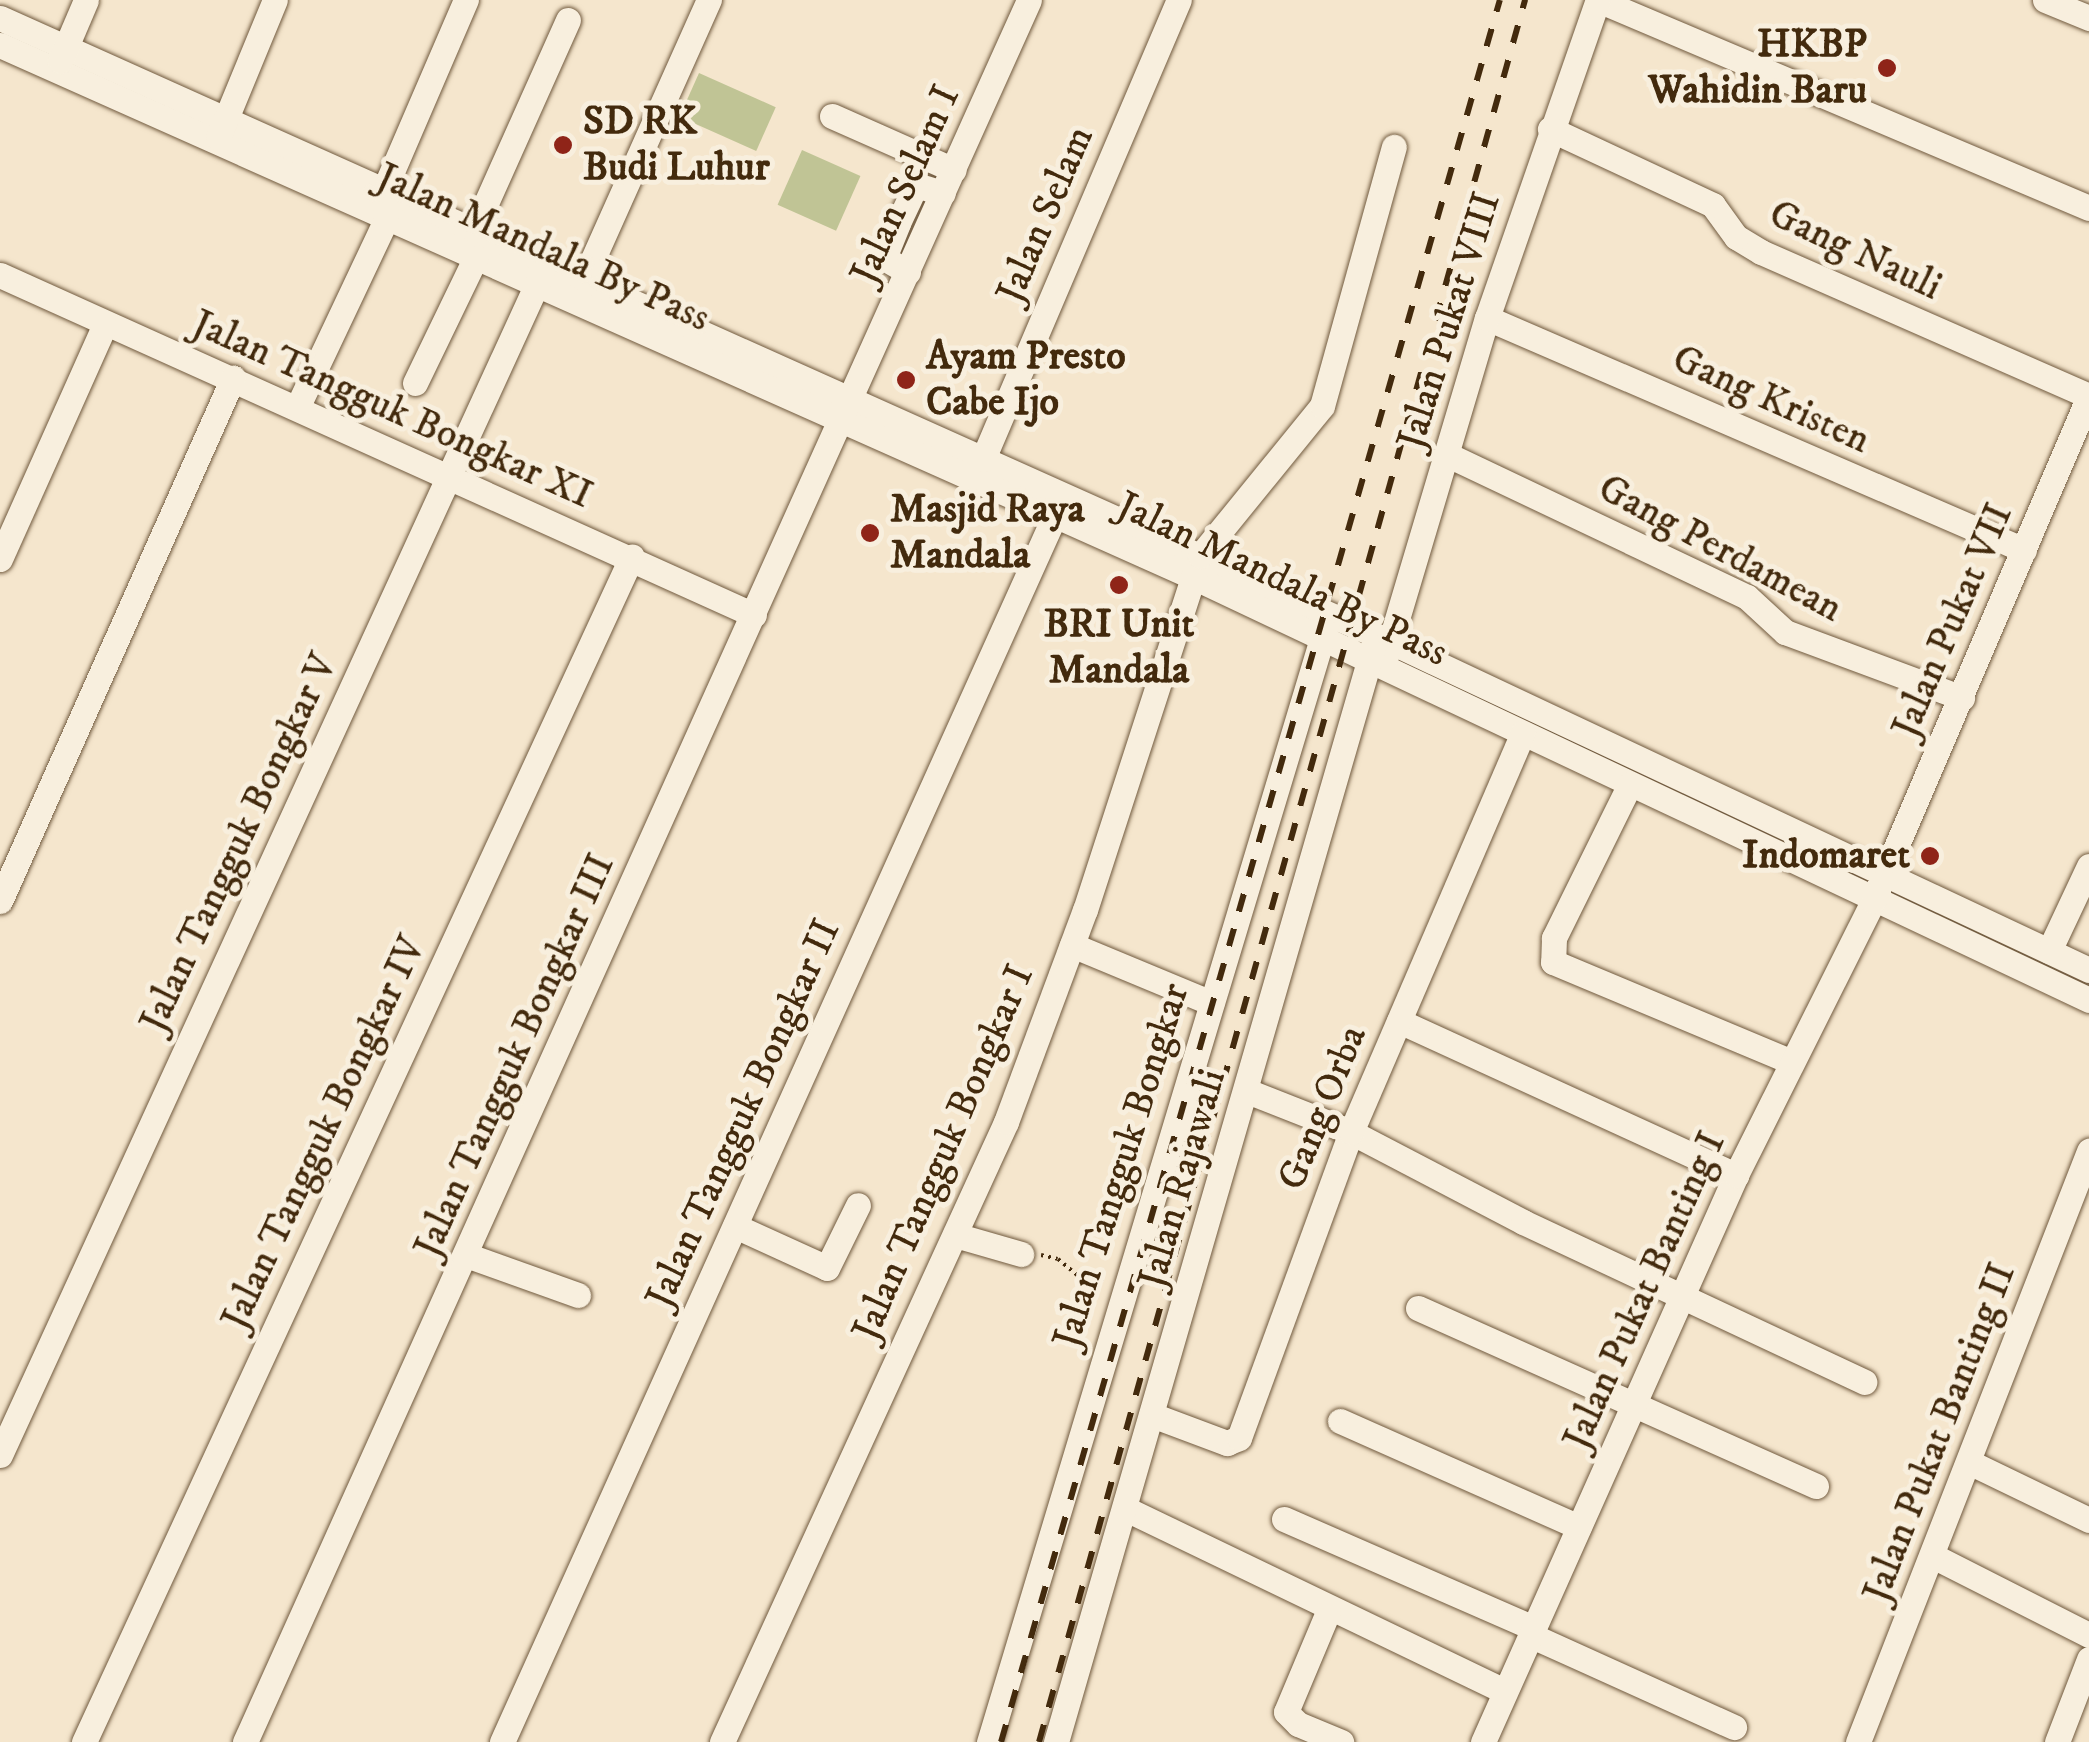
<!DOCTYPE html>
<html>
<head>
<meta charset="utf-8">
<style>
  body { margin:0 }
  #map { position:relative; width:2089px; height:1742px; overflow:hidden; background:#f5e6cd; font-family:"IM FELL DW Pica",serif }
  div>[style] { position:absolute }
  .green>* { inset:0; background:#c0c495; transform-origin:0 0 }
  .path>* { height:4px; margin-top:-2px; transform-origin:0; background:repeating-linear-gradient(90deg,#432a0d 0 2.5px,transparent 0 7.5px) }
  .roads { filter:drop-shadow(0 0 2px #70593d) drop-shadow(0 0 2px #70593d) }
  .minor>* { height:25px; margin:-12.5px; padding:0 12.5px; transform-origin:12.5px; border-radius:12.5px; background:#f8efde }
  .rail>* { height:6px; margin-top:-3px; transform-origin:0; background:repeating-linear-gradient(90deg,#432a0d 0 18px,transparent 0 36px) }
  .dots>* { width:28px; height:28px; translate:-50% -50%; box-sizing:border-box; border:5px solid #f8efde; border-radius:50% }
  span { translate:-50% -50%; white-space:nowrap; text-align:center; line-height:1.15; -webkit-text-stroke:10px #f8efde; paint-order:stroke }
  .poi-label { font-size:40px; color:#432a0d; font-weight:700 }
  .right { translate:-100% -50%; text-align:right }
  .left { translate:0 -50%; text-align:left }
  .street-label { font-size:40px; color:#432a0d }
</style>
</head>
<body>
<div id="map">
  <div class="green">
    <div style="left:699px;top:73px;width:84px;height:48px;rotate:24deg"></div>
    <div style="left:802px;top:150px;width:64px;height:60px;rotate:24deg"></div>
  </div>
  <div class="path">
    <div style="left:1041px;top:1255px;width:17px;rotate:13deg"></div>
    <div style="left:1058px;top:1259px;width:30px;rotate:40deg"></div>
    <div style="left:1081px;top:1278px;width:23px;rotate:2deg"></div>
  </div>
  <div class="roads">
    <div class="minor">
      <div style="left:1598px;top:0;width:533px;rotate:22.96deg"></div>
      <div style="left:2045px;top:0;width:48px;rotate:22.2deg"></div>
      <div style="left:0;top:18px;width:1525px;rotate:24.16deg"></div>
      <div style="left:1391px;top:642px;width:771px;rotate:25.17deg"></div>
      <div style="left:0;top:45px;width:1304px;rotate:24.03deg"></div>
      <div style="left:1191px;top:576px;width:993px;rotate:25.27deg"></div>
      <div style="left:60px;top:61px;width:66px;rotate:-66.9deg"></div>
      <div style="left:832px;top:116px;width:133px;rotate:23.9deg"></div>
      <div style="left:218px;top:138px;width:149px;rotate:-67.6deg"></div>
      <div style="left:474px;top:230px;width:230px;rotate:-65.9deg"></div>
      <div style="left:908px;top:272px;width:28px;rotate:-150deg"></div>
      <div style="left:884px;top:258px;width:38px;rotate:-68deg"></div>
      <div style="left:898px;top:223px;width:42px;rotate:-64.7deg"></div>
      <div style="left:916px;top:185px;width:28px;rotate:17deg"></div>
      <div style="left:0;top:275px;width:827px;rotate:24.27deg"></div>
      <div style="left:584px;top:279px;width:306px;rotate:-65.9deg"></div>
      <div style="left:1487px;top:318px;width:585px;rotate:23.37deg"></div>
      <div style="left:415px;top:383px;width:138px;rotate:-64.2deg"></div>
      <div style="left:297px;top:408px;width:208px;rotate:-64.7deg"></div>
      <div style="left:386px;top:220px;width:30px;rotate:-94deg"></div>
      <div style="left:384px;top:190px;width:207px;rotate:-66.7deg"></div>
      <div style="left:1448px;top:455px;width:331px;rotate:25.4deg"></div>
      <div style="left:1747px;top:597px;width:52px;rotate:42.6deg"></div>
      <div style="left:1785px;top:632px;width:189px;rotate:20.4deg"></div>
      <div style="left:983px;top:459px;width:499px;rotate:-66.9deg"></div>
      <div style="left:0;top:559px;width:255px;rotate:-65.9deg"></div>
      <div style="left:1386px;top:656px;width:353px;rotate:-73.4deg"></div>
      <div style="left:1487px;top:318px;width:337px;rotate:-70.8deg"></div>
      <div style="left:1630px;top:784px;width:172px;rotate:116.3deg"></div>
      <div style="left:1554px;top:938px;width:24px;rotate:92deg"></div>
      <div style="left:1553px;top:962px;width:259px;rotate:22.7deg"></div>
      <div style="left:0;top:901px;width:573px;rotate:-65.99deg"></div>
      <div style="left:1072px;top:945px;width:151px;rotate:22.6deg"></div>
      <div style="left:2049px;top:951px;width:94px;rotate:-64.8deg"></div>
      <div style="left:1399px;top:1021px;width:371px;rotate:24.6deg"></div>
      <div style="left:1247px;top:1091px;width:112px;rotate:21.5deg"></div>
      <div style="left:1351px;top:1132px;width:194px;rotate:27.6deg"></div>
      <div style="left:1523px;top:1222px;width:377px;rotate:25.1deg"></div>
      <div style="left:735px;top:1226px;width:101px;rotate:24.5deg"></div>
      <div style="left:827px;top:1268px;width:70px;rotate:-63.8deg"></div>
      <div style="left:955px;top:1235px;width:69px;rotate:16.1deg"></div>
      <div style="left:466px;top:1255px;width:119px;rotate:19.7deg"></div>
      <div style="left:1418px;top:1308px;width:436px;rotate:24.1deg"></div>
      <div style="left:1160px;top:1418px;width:72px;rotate:20.5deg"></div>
      <div style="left:1227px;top:1443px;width:13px;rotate:-23deg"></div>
      <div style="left:1239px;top:1438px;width:326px;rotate:-69.9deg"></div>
      <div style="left:1351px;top:1132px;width:434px;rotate:-66.7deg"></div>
      <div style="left:1340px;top:1421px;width:261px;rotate:23.9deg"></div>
      <div style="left:0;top:1455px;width:1300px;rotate:-65.37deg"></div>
      <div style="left:1971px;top:1463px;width:131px;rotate:25.8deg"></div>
      <div style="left:1126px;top:1509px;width:420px;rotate:25.7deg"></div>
      <div style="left:1284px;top:1519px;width:273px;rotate:23.6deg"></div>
      <div style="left:1933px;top:1556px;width:175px;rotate:26.9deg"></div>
      <div style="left:1328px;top:1612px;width:108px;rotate:112.8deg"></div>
      <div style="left:1286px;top:1712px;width:17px;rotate:45deg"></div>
      <div style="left:1298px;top:1724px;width:47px;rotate:22.7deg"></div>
      <div style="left:1530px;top:1635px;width:224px;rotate:24.3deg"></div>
      <div style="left:84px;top:1742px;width:1306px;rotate:-65.2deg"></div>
      <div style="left:245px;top:1742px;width:1910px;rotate:-65.77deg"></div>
      <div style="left:502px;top:1742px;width:1344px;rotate:-65.74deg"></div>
      <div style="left:722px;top:1742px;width:682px;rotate:-65.39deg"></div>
      <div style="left:1006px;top:1122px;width:226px;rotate:-69.6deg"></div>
      <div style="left:1085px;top:910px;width:372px;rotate:-72deg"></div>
      <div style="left:1200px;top:556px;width:193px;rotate:-50.9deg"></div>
      <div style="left:1322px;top:406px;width:269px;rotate:-74.5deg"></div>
      <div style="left:989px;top:1742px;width:1170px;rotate:-73.21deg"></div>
      <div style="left:1056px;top:1742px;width:1140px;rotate:-73.85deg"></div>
      <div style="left:1483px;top:1742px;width:621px;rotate:-65.95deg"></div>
      <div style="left:1736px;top:1175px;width:306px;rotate:-63.4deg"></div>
      <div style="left:1873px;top:901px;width:549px;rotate:-66.84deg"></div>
      <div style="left:2089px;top:396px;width:358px;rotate:-156.3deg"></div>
      <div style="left:1761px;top:252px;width:29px;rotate:-149deg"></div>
      <div style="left:1736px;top:237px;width:39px;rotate:-126deg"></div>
      <div style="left:1713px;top:205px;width:180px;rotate:-155deg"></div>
      <div style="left:1858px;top:1742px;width:635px;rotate:-68.65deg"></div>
      <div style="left:2057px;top:1742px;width:89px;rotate:-68.9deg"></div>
    </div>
  </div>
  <div class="rail">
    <div style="left:1001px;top:1742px;width:1812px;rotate:-74.02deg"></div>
    <div style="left:1039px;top:1742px;width:1809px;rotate:-74.41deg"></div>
  </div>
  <div class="dots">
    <div style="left:1887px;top:68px;background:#8f2418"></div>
    <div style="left:563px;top:145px;background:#8f2418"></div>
    <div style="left:906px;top:380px;background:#8f2418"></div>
    <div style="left:870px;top:533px;background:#8f2418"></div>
    <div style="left:1119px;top:585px;background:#8f2418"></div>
    <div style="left:1930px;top:856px;background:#8f2418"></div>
  </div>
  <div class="poi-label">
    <span class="right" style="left:1867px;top:68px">HKBP<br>Wahidin Baru</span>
    <span class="left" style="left:583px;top:145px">SD RK<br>Budi Luhur</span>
    <span class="left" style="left:926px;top:380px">Ayam Presto<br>Cabe Ijo</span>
    <span class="left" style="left:890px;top:533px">Masjid Raya<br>Mandala</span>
    <span style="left:1119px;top:648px">BRI Unit<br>Mandala</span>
    <span class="right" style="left:1910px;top:856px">Indomaret</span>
  </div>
  <div class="street-label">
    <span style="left:906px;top:185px;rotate:-66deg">Jalan Selam I</span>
    <span style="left:1046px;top:215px;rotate:-67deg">Jalan Selam</span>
    <span style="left:543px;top:248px;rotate:24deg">Jalan Mandala By Pass</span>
    <span style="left:1855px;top:251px;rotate:25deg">Gang Nauli</span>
    <span style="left:1450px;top:321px;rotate:-73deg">Jalan Pukat VIII</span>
    <span style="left:1771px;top:400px;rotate:24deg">Gang Kristen</span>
    <span style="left:392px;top:410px;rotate:24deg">Jalan Tangguk Bongkar XI</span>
    <span style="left:1720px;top:549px;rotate:28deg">Gang Perdamean</span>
    <span style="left:1282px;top:580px;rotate:25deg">Jalan Mandala By Pass</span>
    <span style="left:1953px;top:621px;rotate:-67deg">Jalan Pukat VII</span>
    <span style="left:239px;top:843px;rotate:-65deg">Jalan Tangguk Bongkar V</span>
    <span style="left:515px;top:1056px;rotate:-66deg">Jalan Tangguk Bongkar III</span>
    <span style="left:1323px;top:1108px;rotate:-68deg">Gang Orba</span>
    <span style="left:744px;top:1114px;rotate:-66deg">Jalan Tangguk Bongkar II</span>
    <span style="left:324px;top:1133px;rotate:-65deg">Jalan Tangguk Bongkar IV</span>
    <span style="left:944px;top:1153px;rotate:-67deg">Jalan Tangguk Bongkar I</span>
    <span style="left:1122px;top:1166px;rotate:-73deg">Jalan Tangguk Bongkar</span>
    <span style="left:1183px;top:1179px;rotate:-74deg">Jalan Rajawali</span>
    <span style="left:1645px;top:1291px;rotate:-66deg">Jalan Pukat Banting I</span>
    <span style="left:1940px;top:1433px;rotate:-69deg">Jalan Pukat Banting II</span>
  </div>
</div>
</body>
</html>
